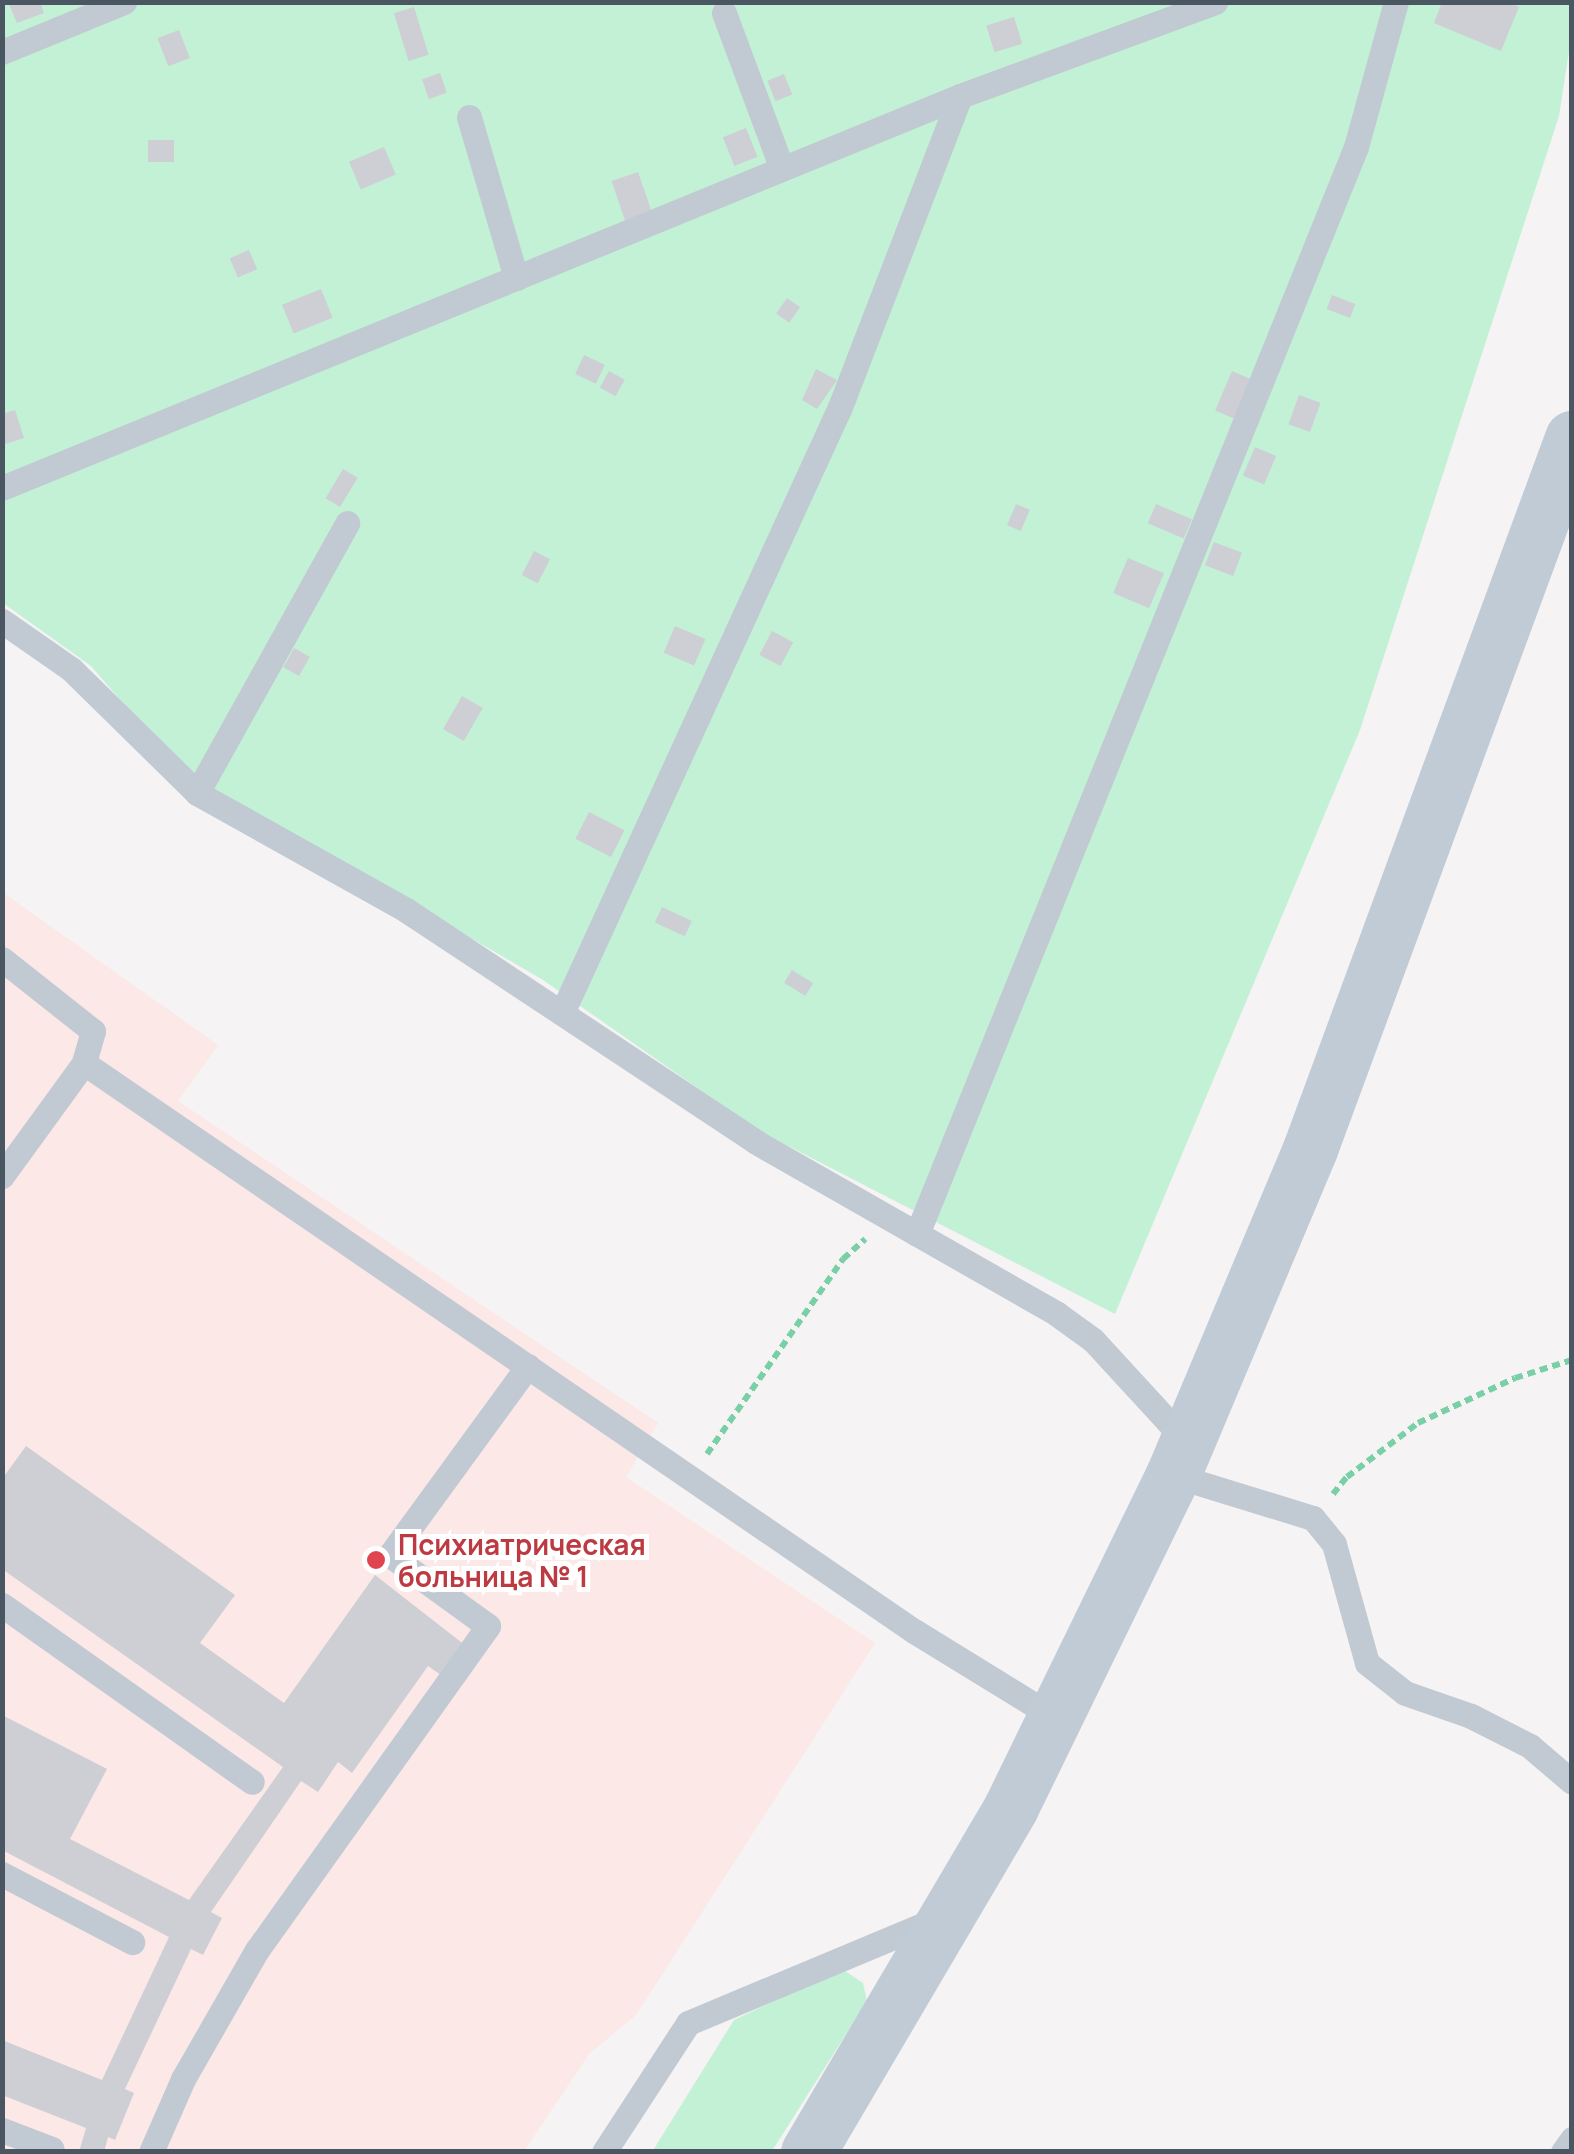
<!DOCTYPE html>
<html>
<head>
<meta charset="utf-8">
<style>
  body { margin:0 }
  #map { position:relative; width:1574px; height:2154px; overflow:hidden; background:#f5f3f3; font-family:Manrope,sans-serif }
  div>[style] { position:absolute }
  .medical>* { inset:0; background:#fce8e6 }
  .green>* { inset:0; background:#c3f1d5 }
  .building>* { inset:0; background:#cdcfd5; transform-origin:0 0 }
  .path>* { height:6px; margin-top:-3px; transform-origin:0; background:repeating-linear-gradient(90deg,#7ad0a6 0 8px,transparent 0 13px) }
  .lane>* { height:25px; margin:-12.5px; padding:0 12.5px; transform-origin:12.5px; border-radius:12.5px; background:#c1cad2 }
  .secondary>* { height:55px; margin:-27.5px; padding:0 27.5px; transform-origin:27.5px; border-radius:27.5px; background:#c1cbd6 }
  .dots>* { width:28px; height:28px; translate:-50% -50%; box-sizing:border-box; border:5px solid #fff; border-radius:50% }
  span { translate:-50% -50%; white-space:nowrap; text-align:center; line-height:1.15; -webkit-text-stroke:10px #fff; paint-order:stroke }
  .health-label { font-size:28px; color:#be3a42; font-weight:700 }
  .left { translate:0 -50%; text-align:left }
  .frame { position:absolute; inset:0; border:5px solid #4a5661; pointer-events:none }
</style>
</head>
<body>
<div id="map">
  <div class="medical">
    <div style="clip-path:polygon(2px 892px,218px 1045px,178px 1101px,658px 1423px,626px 1477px,875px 1643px,636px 2015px,589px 2054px,524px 2151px,3px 2151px)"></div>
  </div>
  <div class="green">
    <div style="clip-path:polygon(3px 3px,1571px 3px,1571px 38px,1559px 116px,1360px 730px,1115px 1314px,759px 1131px,543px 980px,179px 768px,91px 666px,3px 603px)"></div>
    <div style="clip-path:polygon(842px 1969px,863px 1983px,867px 2001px,772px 2151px,652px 2152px,734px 2020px)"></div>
  </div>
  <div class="building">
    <div style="clip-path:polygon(8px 2px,40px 2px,44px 13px,17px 23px)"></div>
    <div style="clip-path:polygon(1442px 2px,1509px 2px,1519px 7px,1501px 51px,1434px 23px)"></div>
    <div style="left:414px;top:7px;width:50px;height:21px;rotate:73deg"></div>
    <div style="left:1014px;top:17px;width:28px;height:29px;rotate:73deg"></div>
    <div style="left:179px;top:30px;width:30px;height:23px;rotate:69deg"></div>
    <div style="left:440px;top:73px;width:21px;height:19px;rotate:71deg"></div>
    <div style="left:784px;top:74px;width:22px;height:18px;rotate:68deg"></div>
    <div style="left:746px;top:128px;width:31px;height:25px;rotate:68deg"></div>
    <div style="left:148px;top:140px;width:26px;height:22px"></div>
    <div style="left:384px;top:147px;width:30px;height:38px;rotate:67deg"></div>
    <div style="left:638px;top:172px;width:43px;height:28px;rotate:71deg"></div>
    <div style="left:249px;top:250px;width:21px;height:21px;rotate:67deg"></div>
    <div style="left:321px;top:289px;width:31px;height:42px;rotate:68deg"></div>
    <div style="left:1332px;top:295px;width:25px;height:15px;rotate:21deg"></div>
    <div style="left:787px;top:298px;width:16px;height:19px;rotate:35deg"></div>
    <div style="left:584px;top:355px;width:23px;height:21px;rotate:25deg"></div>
    <div style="clip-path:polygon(816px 369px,837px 380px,817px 409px,802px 400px)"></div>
    <div style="left:609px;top:371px;width:18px;height:19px;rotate:29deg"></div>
    <div style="left:1232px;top:371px;width:26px;height:43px;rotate:23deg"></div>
    <div style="left:1299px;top:395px;width:23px;height:31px;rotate:20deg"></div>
    <div style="clip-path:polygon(15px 410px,24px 438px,2px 445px,2px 414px)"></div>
    <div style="left:1255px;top:447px;width:23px;height:31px;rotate:23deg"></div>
    <div style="left:343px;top:469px;width:17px;height:34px;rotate:31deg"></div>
    <div style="left:1016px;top:504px;width:15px;height:23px;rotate:23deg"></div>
    <div style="left:1156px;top:504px;width:39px;height:21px;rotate:23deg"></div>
    <div style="left:1214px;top:542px;width:30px;height:25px;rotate:21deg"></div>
    <div style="left:534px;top:551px;width:18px;height:27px;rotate:27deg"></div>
    <div style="left:1128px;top:558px;width:39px;height:38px;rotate:23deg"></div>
    <div style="left:675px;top:626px;width:33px;height:29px;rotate:23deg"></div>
    <div style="left:772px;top:631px;width:24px;height:27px;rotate:28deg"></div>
    <div style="left:294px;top:648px;width:18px;height:22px;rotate:29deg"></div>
    <div style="left:462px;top:696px;width:24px;height:38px;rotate:30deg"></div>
    <div style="left:589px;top:812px;width:40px;height:30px;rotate:27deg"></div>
    <div style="left:662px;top:907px;width:33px;height:17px;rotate:25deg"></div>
    <div style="left:792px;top:970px;width:25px;height:15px;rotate:32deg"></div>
    <div style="clip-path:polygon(26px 1446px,235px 1595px,200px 1643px,284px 1703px,375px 1575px,466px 1646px,444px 1677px,428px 1666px,352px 1773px,338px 1762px,318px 1792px,301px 1781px,211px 1912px,222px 1918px,203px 1955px,191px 1949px,125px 2089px,134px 2093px,115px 2140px,108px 2137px,104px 2152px,79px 2152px,86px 2128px,2px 2095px,2px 2040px,102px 2080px,169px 1937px,2px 1850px,2px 1715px,107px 1769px,70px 1839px,189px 1900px,283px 1767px,2px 1569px,2px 1479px)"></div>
  </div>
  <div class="path">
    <div style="left:707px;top:1454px;width:238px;rotate:-55.1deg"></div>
    <div style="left:843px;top:1259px;width:30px;rotate:-42deg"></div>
    <div style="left:1333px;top:1494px;width:22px;rotate:-51deg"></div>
    <div style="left:1347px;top:1477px;width:89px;rotate:-37.3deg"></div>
    <div style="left:1418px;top:1423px;width:107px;rotate:-24.9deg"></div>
    <div style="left:1515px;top:1378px;width:60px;rotate:-17.5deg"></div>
  </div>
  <div class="lane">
    <div style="left:724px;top:13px;width:166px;rotate:69.6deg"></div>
    <div style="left:2px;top:52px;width:132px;rotate:-22.3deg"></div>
    <div style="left:469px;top:117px;width:168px;rotate:73.7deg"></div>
    <div style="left:2px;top:488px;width:1035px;rotate:-22.25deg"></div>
    <div style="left:960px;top:96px;width:272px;rotate:-20.2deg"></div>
    <div style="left:2px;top:621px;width:84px;rotate:34.8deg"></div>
    <div style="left:71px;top:669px;width:177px;rotate:44.5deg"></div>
    <div style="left:197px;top:793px;width:240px;rotate:29.2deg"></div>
    <div style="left:406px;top:910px;width:420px;rotate:33.5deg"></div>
    <div style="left:756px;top:1142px;width:347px;rotate:29.7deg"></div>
    <div style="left:1057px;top:1314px;width:44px;rotate:35.8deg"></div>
    <div style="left:1093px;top:1340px;width:137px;rotate:47.4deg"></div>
    <div style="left:197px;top:793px;width:309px;rotate:-60.9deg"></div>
    <div style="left:2px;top:959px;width:116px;rotate:38.4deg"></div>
    <div style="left:93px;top:1031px;width:33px;rotate:106deg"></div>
    <div style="left:84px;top:1063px;width:140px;rotate:126deg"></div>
    <div style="left:562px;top:1013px;width:667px;rotate:-65.36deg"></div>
    <div style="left:840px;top:407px;width:333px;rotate:-68.9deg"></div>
    <div style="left:84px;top:1063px;width:1006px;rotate:34.39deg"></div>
    <div style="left:914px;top:1631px;width:168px;rotate:31.6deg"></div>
    <div style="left:917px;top:1234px;width:1172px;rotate:-68.01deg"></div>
    <div style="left:1356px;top:147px;width:150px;rotate:-74.6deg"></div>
    <div style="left:1173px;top:1475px;width:146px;rotate:17.1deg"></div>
    <div style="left:1313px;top:1518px;width:33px;rotate:51deg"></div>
    <div style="left:1334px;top:1544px;width:123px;rotate:74.5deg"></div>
    <div style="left:1367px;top:1663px;width:48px;rotate:38.3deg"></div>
    <div style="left:1405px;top:1693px;width:70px;rotate:19.2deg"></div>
    <div style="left:1471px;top:1716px;width:66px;rotate:27deg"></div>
    <div style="left:1530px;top:1746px;width:55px;rotate:40.6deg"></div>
    <div style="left:2px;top:1605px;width:306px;rotate:35.3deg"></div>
    <div style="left:2px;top:1874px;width:147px;rotate:27.6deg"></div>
    <div style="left:2px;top:2130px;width:53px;rotate:20.8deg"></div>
    <div style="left:151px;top:2152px;width:80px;rotate:-66.3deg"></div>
    <div style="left:183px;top:2079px;width:149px;rotate:-60.2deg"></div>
    <div style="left:257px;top:1950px;width:398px;rotate:-54.5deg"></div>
    <div style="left:488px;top:1626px;width:121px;rotate:-144.1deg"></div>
    <div style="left:390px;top:1555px;width:234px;rotate:-53.9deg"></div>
    <div style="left:604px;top:2152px;width:154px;rotate:-56.9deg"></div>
    <div style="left:688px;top:2023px;width:267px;rotate:-22.7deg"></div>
    <div style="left:1563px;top:2152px;width:16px;rotate:-55deg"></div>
  </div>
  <div class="secondary">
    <div style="left:808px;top:2152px;width:400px;rotate:-59.5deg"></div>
    <div style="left:1011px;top:1807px;width:369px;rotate:-64deg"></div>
    <div style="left:1173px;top:1475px;width:354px;rotate:-67.2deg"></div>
    <div style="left:1310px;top:1149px;width:758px;rotate:-69.77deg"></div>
  </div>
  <div class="dots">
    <div style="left:376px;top:1560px;background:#e0444e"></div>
  </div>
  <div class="health-label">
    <span class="left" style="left:398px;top:1560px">Психиатрическая<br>больница № 1</span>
  </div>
  <div class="frame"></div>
</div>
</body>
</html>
